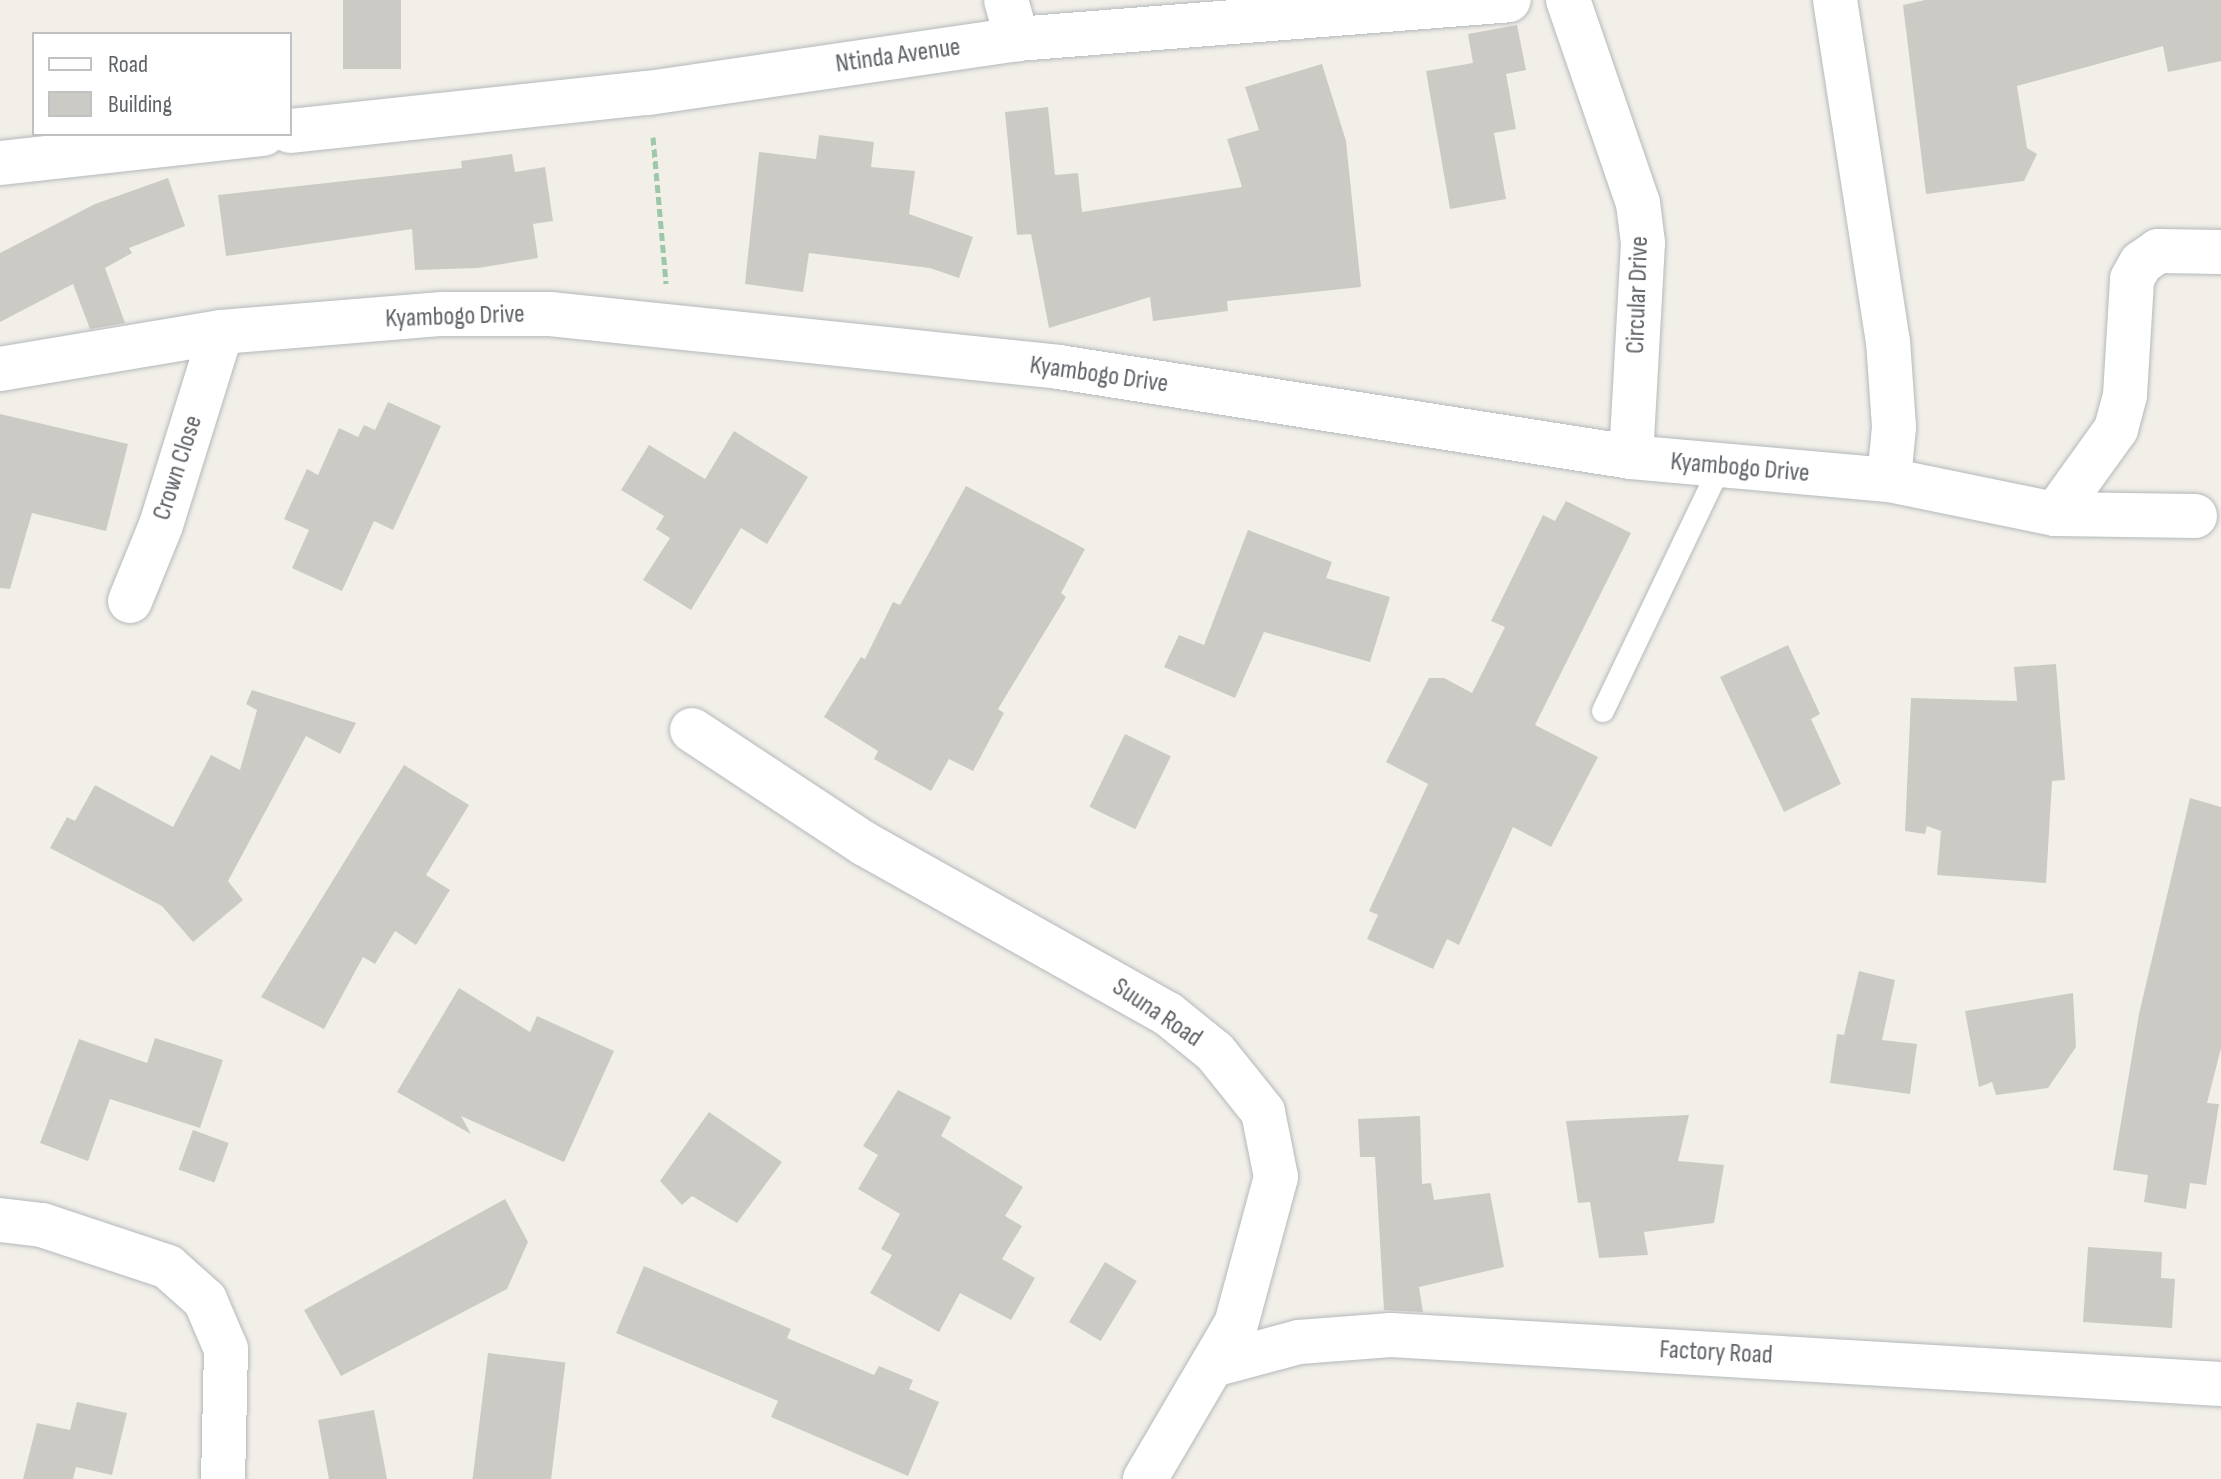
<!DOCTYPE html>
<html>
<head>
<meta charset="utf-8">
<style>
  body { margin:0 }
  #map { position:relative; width:2221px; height:1479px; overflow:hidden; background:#f1efe8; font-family:"Sofia Sans Condensed",sans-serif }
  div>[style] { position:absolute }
  .building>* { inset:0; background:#cccac5; transform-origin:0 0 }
  .path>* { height:5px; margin-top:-2.5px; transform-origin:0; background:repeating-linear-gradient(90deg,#9cc7a9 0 8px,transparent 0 12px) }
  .roads { filter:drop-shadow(0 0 2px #b5b8bc) drop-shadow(0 0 2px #b5b8bc) }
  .lane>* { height:22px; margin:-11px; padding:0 11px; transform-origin:11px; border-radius:11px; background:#fff }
  .street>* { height:44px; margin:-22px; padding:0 22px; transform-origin:22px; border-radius:22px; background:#fff }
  span { translate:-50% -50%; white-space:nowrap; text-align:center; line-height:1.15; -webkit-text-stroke:7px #fff; paint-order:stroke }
  .street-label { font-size:26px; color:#5f6368 }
  .legend { position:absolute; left:32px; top:32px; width:260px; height:104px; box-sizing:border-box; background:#fff; border:2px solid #bfc1c3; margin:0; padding:10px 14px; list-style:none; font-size:24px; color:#5f6368 }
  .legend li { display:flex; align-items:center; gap:16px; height:40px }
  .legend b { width:40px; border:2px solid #bfc1c3 }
</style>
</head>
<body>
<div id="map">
  <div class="building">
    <div style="left:343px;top:0;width:58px;height:69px"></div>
    <div style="clip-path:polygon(1925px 0,2221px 0,2221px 61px,2168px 72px,2163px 46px,2017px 86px,2027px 148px,2037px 154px,2024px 181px,1926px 194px,1903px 5px)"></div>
    <div style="clip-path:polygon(1517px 25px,1526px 70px,1506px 74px,1516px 129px,1494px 133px,1506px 199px,1450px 209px,1426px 71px,1473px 63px,1468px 34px)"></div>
    <div style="clip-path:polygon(1322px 64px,1346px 141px,1361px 287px,1227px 301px,1228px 311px,1153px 321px,1150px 297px,1049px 328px,1031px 234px,1017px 235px,1005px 112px,1048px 107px,1055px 175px,1078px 173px,1082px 212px,1242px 187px,1227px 139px,1259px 130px,1245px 87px)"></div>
    <div style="clip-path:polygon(819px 135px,874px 142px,871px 167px,915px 171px,909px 214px,973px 237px,959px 278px,930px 268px,809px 253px,803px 292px,745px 284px,759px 152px,816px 159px)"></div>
    <div style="clip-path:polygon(512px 154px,515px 172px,545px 167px,553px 221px,533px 224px,538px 258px,478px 268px,415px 270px,412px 229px,226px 256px,218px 195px,462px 168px,461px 161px)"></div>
    <div style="clip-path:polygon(168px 178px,185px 226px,129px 248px,132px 253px,105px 268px,125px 323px,90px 329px,73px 284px,0 322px,0 253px,95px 204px)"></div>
    <div style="clip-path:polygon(388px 402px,441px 426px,393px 530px,374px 521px,342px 591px,292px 568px,309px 530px,284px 519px,307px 469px,318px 475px,339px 428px,358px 437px,364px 425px,375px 430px)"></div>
    <div style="clip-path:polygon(0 414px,128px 444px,106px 531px,32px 513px,10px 589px,0 588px)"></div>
    <div style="clip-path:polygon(734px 431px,808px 477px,767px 544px,741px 528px,691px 610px,643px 580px,670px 538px,656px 529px,664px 516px,621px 490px,649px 445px,705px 479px)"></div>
    <div style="clip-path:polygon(966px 486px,1085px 549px,1061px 593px,1066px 597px,998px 709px,1004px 713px,973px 771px,949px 759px,931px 791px,874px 759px,878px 751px,824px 717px,861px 657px,865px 659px,893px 602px,900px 605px)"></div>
    <div style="clip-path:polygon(1566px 501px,1631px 533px,1535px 725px,1598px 757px,1551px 847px,1513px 827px,1459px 945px,1447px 939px,1433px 969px,1367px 939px,1378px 915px,1369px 911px,1428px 784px,1386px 762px,1429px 678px,1444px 678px,1472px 693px,1505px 627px,1491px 621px,1543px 515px,1555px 521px)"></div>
    <div style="clip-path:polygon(1248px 530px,1332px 562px,1326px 578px,1390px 597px,1370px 662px,1264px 632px,1235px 698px,1164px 667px,1179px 635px,1204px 645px)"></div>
    <div style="clip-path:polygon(1788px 645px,1820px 714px,1811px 719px,1841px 784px,1784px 812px,1720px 677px)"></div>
    <div style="clip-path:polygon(2056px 664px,2065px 780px,2052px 781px,2046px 883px,1937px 875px,1941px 831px,1927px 826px,1925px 834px,1905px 831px,1911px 698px,2017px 701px,2014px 667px)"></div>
    <div style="clip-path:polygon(252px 690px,356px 723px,340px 754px,306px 736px,228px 881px,243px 900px,193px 942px,162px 906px,50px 848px,67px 817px,75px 821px,95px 785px,173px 827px,211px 755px,240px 770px,257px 710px,246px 704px)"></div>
    <div style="left:1125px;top:734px;width:51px;height:81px;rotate:26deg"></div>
    <div style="clip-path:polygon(404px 765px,469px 805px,426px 875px,450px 890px,416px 945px,395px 931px,375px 964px,363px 957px,324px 1029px,261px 997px)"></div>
    <div style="clip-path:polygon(2190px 798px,2221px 807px,2221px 1048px,2207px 1103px,2219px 1104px,2206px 1185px,2190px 1183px,2186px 1209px,2144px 1202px,2148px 1175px,2113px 1170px,2139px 1014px)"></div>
    <div style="clip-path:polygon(1859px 971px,1895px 980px,1882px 1040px,1917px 1044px,1910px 1094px,1830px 1083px,1837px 1034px,1844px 1035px)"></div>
    <div style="clip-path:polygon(459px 988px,530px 1032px,537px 1016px,614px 1051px,564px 1162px,461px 1116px,471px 1134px,397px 1092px)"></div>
    <div style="clip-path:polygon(2073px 993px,2076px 1047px,2048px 1088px,1996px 1095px,1992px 1082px,1979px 1087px,1965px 1011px)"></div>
    <div style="clip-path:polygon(155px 1038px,223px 1060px,200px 1128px,110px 1099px,88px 1161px,40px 1143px,79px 1039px,147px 1063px)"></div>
    <div style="clip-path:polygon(898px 1090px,951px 1117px,941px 1136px,1023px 1187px,1005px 1216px,1022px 1226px,1002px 1259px,1035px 1278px,1011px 1320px,960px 1293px,939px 1332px,870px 1293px,892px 1255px,881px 1249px,900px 1214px,858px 1189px,878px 1155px,863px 1146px)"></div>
    <div style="clip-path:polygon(709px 1112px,782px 1162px,737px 1223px,692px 1196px,682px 1205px,660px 1181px)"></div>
    <div style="clip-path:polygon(1689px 1115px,1678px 1161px,1724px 1165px,1714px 1223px,1644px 1232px,1648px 1255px,1599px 1258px,1590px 1202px,1578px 1203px,1566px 1121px)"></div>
    <div style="clip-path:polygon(1420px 1116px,1422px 1184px,1431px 1183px,1434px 1200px,1490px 1193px,1504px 1267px,1419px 1287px,1423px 1312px,1384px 1310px,1375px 1157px,1360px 1157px,1358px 1119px)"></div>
    <div style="left:193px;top:1130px;width:38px;height:42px;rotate:20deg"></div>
    <div style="clip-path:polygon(505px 1199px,528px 1242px,507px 1289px,341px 1376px,304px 1310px)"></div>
    <div style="clip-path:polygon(2088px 1247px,2162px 1252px,2161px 1278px,2175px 1279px,2172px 1328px,2083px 1322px)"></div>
    <div style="left:1105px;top:1262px;width:37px;height:70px;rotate:31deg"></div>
    <div style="clip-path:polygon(644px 1266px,791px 1329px,787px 1338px,874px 1375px,879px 1366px,913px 1380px,909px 1389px,939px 1402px,908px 1476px,771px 1417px,778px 1401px,616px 1333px)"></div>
    <div style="left:488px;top:1353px;width:78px;height:127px;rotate:7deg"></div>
    <div style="clip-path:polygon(77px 1402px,127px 1413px,112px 1475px,76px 1467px,73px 1479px,23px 1479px,37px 1423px,70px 1430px)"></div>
    <div style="clip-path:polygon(374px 1410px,387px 1479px,329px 1479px,318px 1420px)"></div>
  </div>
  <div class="path">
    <div style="left:653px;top:137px;width:147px;rotate:84.9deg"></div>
  </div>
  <div class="roads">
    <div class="lane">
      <div style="left:1603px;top:711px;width:268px;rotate:-64.4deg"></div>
    </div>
    <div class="street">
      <div style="left:1006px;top:0;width:41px;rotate:74.2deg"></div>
      <div style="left:1568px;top:0;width:215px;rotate:71deg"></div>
      <div style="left:1638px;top:203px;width:40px;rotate:82.9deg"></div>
      <div style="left:1643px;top:243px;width:214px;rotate:93.2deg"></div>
      <div style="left:1835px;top:0;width:345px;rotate:81.2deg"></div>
      <div style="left:1888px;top:341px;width:86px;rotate:86deg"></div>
      <div style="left:1894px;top:427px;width:53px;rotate:95.4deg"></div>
      <div style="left:290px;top:131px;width:360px;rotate:-6.1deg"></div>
      <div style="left:648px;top:93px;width:373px;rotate:-8.3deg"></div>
      <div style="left:1017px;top:39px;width:493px;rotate:-4.5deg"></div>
      <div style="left:0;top:163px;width:265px;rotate:-6.3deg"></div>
      <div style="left:0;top:369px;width:224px;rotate:-9.5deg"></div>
      <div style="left:221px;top:332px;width:222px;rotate:-4.7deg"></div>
      <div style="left:442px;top:314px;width:108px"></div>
      <div style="left:550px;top:314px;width:512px;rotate:5.94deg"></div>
      <div style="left:1059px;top:367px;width:579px;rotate:8.94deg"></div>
      <div style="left:1631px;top:457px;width:259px;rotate:5.1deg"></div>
      <div style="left:1889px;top:480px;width:169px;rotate:11.6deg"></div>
      <div style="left:2055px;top:514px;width:140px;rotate:0.8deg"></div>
      <div style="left:2055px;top:514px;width:105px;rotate:-54.3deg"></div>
      <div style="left:2116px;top:429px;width:35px;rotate:-75deg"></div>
      <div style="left:2125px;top:395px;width:116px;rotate:-86.5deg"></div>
      <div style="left:2132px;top:279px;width:18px;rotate:-61deg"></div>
      <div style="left:2141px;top:263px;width:21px;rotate:-35deg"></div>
      <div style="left:2158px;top:251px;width:63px;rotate:0.9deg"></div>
      <div style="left:130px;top:601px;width:82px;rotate:-67.8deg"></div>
      <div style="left:161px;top:525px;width:202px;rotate:-72.7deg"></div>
      <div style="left:692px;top:730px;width:207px;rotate:33.4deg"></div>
      <div style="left:865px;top:844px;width:347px;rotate:29.3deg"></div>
      <div style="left:1168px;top:1014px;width:60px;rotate:39deg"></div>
      <div style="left:1215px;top:1052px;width:77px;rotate:51.3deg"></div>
      <div style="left:1263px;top:1112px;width:66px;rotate:78.7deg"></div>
      <div style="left:1276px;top:1177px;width:152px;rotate:105.2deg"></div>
      <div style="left:1236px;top:1324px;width:180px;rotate:120.4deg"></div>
      <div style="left:0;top:1220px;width:42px;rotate:6.8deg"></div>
      <div style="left:42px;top:1225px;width:133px;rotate:18.4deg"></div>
      <div style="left:168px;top:1267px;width:50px;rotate:41.7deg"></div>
      <div style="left:205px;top:1300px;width:53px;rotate:66.8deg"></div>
      <div style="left:226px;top:1349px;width:130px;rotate:91.3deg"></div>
      <div style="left:1213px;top:1365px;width:89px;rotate:-15deg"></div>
      <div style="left:1299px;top:1342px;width:92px;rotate:-4.4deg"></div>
      <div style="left:1391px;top:1335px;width:831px;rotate:3.38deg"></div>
    </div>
  </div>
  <div class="street-label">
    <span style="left:898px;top:56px;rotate:-8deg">Ntinda Avenue</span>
    <span style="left:1638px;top:295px;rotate:-88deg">Circular Drive</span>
    <span style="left:455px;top:317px;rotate:-2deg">Kyambogo Drive</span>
    <span style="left:1099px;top:375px;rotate:8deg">Kyambogo Drive</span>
    <span style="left:178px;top:468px;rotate:-72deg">Crown Close</span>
    <span style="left:1740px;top:468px;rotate:5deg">Kyambogo Drive</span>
    <span style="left:1157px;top:1013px;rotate:34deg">Suuna Road</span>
    <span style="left:1716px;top:1353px;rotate:3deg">Factory Road</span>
  </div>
  <ul class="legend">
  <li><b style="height:10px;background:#fff"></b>Road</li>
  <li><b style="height:22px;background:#cccac5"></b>Building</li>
  </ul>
</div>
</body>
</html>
